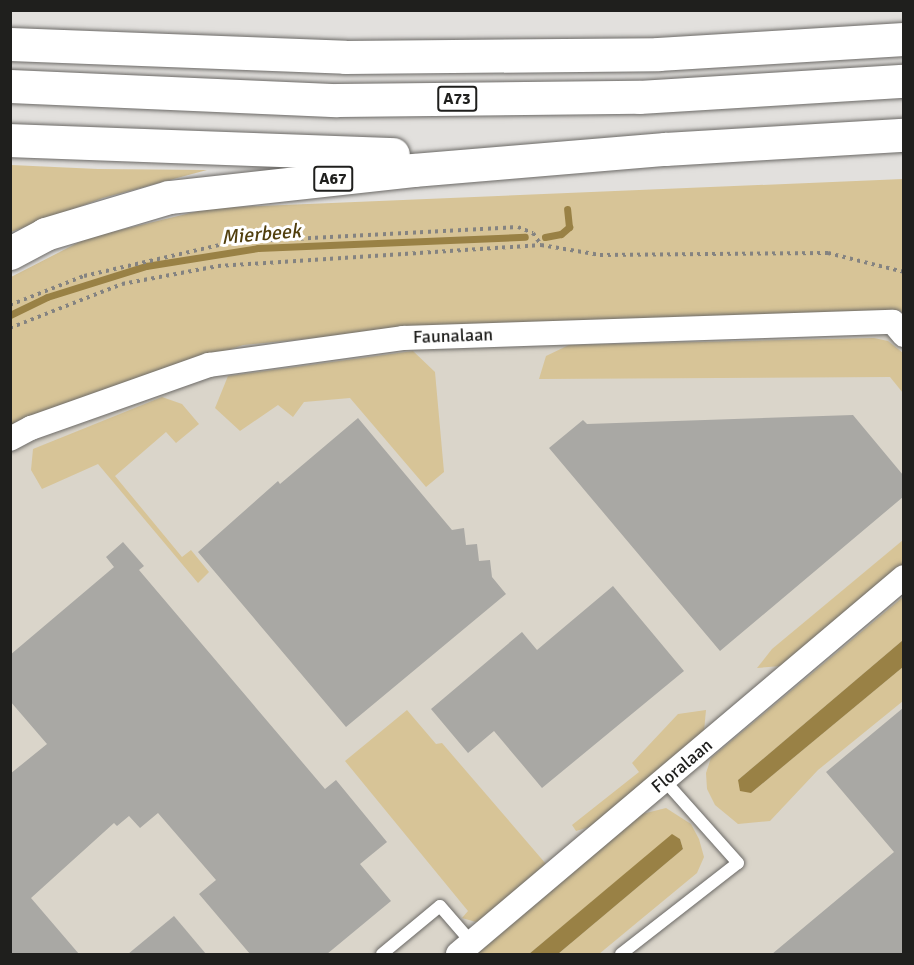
<!DOCTYPE html>
<html>
<head>
<meta charset="utf-8">
<style>
  body { margin:0 }
  #map { position:relative; width:914px; height:965px; overflow:hidden; background:#e2e0dd; font-family:Signika,sans-serif }
  div>[style] { position:absolute }
  .built>* { inset:0; background:#dad5ca }
  .green>* { inset:0; background:#d7c497 }
  .water>* { inset:0; background:#998145 }
  .stream>* { height:7px; margin:-3.5px; padding:0 3.5px; transform-origin:3.5px; border-radius:3.5px; background:#998145 }
  .building>* { inset:0; background:#a9a8a4 }
  .path>* { height:4px; margin-top:-2px; transform-origin:0; background:repeating-linear-gradient(90deg,#848381 0 3px,transparent 0 7.5px) }
  .roads { filter:drop-shadow(0 0 2px #6b6966) drop-shadow(0 0 2px #6b6966) }
  .lane>* { height:12px; margin:-6px; padding:0 6px; transform-origin:6px; border-radius:6px; background:#fff }
  .street>* { height:24px; margin:-12px; padding:0 12px; transform-origin:12px; border-radius:12px; background:#fff }
  .highway>* { height:33px; margin:-16.5px; padding:0 16.5px; transform-origin:16.5px; border-radius:16.5px; background:#fff }
  span { translate:-50% -50%; white-space:nowrap; text-align:center; line-height:1.15; -webkit-text-stroke:6px #fff; paint-order:stroke }
  .shield-label span { padding:2px 4px; background:#fff; border:2px solid; border-radius:4px; -webkit-text-stroke-width:0 }
  .shield-label { font-size:16px; color:#1f1f1d; font-weight:700 }
  .street-label { font-size:18px; color:#1f1f1d }
  .water-label { font-size:20px; color:#513f0e; font-style:italic }
  .frame { position:absolute; inset:0; border:12px solid #1f1f1d; pointer-events:none }
</style>
</head>
<body>
<div id="map">
  <div class="built">
    <div style="clip-path:polygon(903px 211px,903px 954px,11px 954px,11px 344px)"></div>
  </div>
  <div class="green">
    <div style="clip-path:polygon(11px 165px,98px 169px,207px 170px,103px 198px,11px 232px)"></div>
    <div style="clip-path:polygon(903px 179px,903px 314px,900px 310px,365px 333px,243px 345px,51px 410px,11px 432px,11px 277px,87px 238px,211px 208px)"></div>
    <div style="clip-path:polygon(874px 338px,888px 341px,903px 353px,903px 393px,890px 377px,539px 379px,546px 356px,569px 345px)"></div>
    <div style="clip-path:polygon(413px 351px,435px 372px,444px 472px,426px 487px,350px 398px,304px 402px,293px 417px,278px 405px,240px 431px,215px 408px,228px 376px)"></div>
    <div style="clip-path:polygon(162px 397px,182px 404px,199px 424px,176px 443px,166px 432px,115px 476px,182px 557px,191px 550px,209px 572px,198px 583px,98px 464px,42px 489px,31px 470px,33px 449px)"></div>
    <div style="clip-path:polygon(903px 540px,903px 567px,781px 666px,757px 668px,772px 649px)"></div>
    <div style="clip-path:polygon(903px 597px,903px 640px,738px 780px,751px 793px,903px 667px,903px 701px,818px 770px,770px 821px,738px 824px,715px 805px,707px 789px,706px 773px,711px 758px)"></div>
    <div style="clip-path:polygon(407px 710px,436px 744px,442px 743px,546px 864px,487px 919px,476px 922px,462px 918px,468px 911px,345px 761px)"></div>
    <div style="clip-path:polygon(706px 710px,704px 731px,599px 824px,576px 831px,572px 825px,639px 772px,632px 763px,678px 714px)"></div>
    <div style="clip-path:polygon(666px 808px,691px 824px,699px 839px,704px 857px,697px 873px,599px 954px,558px 954px,683px 849px,680px 839px,672px 835px,529px 954px,477px 954px,642px 814px)"></div>
  </div>
  <div class="water">
    <div style="clip-path:polygon(903px 640px,903px 667px,751px 793px,740px 791px,738px 780px)"></div>
    <div style="clip-path:polygon(672px 834px,680px 839px,683px 849px,558px 954px,529px 954px)"></div>
  </div>
  <div class="stream">
    <div style="left:545px;top:237px;width:16px;rotate:-11deg"></div>
    <div style="left:561px;top:234px;width:11px;rotate:-41deg"></div>
    <div style="left:569px;top:227px;width:18px;rotate:-96deg"></div>
    <div style="left:10px;top:315px;width:41px;rotate:-25.9deg"></div>
    <div style="left:47px;top:297px;width:104px;rotate:-17.4deg"></div>
    <div style="left:146px;top:266px;width:113px;rotate:-9.1deg"></div>
    <div style="left:258px;top:248px;width:267px;rotate:-2.4deg"></div>
  </div>
  <div class="building">
    <div style="clip-path:polygon(853px 415px,903px 475px,903px 497px,720px 651px,549px 448px,583px 420px,587px 424px)"></div>
    <div style="clip-path:polygon(358px 418px,452px 530px,464px 528px,466px 545px,477px 544px,479px 561px,490px 560px,492px 577px,506px 594px,346px 727px,198px 552px,278px 481px,280px 484px)"></div>
    <div style="clip-path:polygon(123px 542px,144px 566px,139px 570px,325px 789px,336px 780px,387px 842px,360px 864px,391px 901px,327px 954px,250px 954px,199px 894px,216px 880px,158px 813px,140px 828px,129px 816px,117px 826px,114px 823px,31px 898px,79px 954px,10px 954px,10px 774px,47px 744px,10px 701px,10px 655px,114px 567px,106px 557px)"></div>
    <div style="clip-path:polygon(613px 586px,684px 671px,542px 788px,494px 731px,468px 753px,431px 709px,522px 632px,537px 650px)"></div>
    <div style="clip-path:polygon(903px 708px,903px 954px,772px 954px,894px 852px,826px 772px)"></div>
    <div style="clip-path:polygon(174px 916px,206px 954px,128px 954px)"></div>
  </div>
  <div class="path">
    <div style="left:10px;top:305px;width:79px;rotate:-21.4deg"></div>
    <div style="left:84px;top:276px;width:153px;rotate:-12.9deg"></div>
    <div style="left:233px;top:242px;width:285px;rotate:-3deg"></div>
    <div style="left:518px;top:227px;width:16px;rotate:22deg"></div>
    <div style="left:533px;top:233px;width:14px;rotate:56deg"></div>
    <div style="left:541px;top:245px;width:60px;rotate:9.6deg"></div>
    <div style="left:600px;top:255px;width:228px;rotate:-0.5deg"></div>
    <div style="left:828px;top:253px;width:78px;rotate:14deg"></div>
    <div style="left:10px;top:328px;width:120px;rotate:-21.4deg"></div>
    <div style="left:122px;top:284px;width:98px;rotate:-10.6deg"></div>
    <div style="left:218px;top:266px;width:324px;rotate:-3.7deg"></div>
  </div>
  <div class="roads">
    <div class="lane">
      <div style="left:382px;top:954px;width:75px;rotate:-39.6deg"></div>
      <div style="left:440px;top:906px;width:49px;rotate:49.1deg"></div>
      <div style="left:621px;top:954px;width:148px;rotate:-37.9deg"></div>
      <div style="left:738px;top:863px;width:110px;rotate:-131.7deg"></div>
    </div>
    <div class="street">
      <div style="left:10px;top:439px;width:24px;rotate:-28deg"></div>
      <div style="left:31px;top:428px;width:189px;rotate:-19.5deg"></div>
      <div style="left:209px;top:365px;width:196px;rotate:-7.9deg"></div>
      <div style="left:403px;top:338px;width:490px;rotate:-1.9deg"></div>
      <div style="left:893px;top:322px;width:17px;rotate:50deg"></div>
      <div style="left:458px;top:954px;width:584px;rotate:-40.21deg"></div>
    </div>
    <div class="highway">
      <div style="left:10px;top:44px;width:335px;rotate:2.2deg"></div>
      <div style="left:345px;top:57px;width:313px;rotate:-0.5deg"></div>
      <div style="left:658px;top:54px;width:246px;rotate:-3.5deg"></div>
      <div style="left:10px;top:86px;width:327px;rotate:2.5deg"></div>
      <div style="left:337px;top:100px;width:302px;rotate:-0.6deg"></div>
      <div style="left:639px;top:97px;width:265px;rotate:-3.5deg"></div>
      <div style="left:10px;top:140px;width:383px;rotate:2.1deg"></div>
      <div style="left:10px;top:253px;width:40px;rotate:-28deg"></div>
      <div style="left:45px;top:234px;width:129px;rotate:-16.6deg"></div>
      <div style="left:169px;top:197px;width:245px;rotate:-6.3deg"></div>
      <div style="left:413px;top:170px;width:253px;rotate:-4.8deg"></div>
      <div style="left:665px;top:149px;width:239px;rotate:-3.4deg"></div>
    </div>
  </div>
  <div class="shield-label">
    <span style="left:457px;top:99px">A73</span>
    <span style="left:333px;top:179px">A67</span>
  </div>
  <div class="street-label">
    <span style="left:453px;top:336px;rotate:-2deg">Faunalaan</span>
    <span style="left:682px;top:766px;rotate:-40deg">Floralaan</span>
  </div>
  <div class="water-label">
    <span style="left:261px;top:234px;rotate:-5deg">Mierbeek</span>
  </div>
  <div class="frame"></div>
</div>
</body>
</html>
